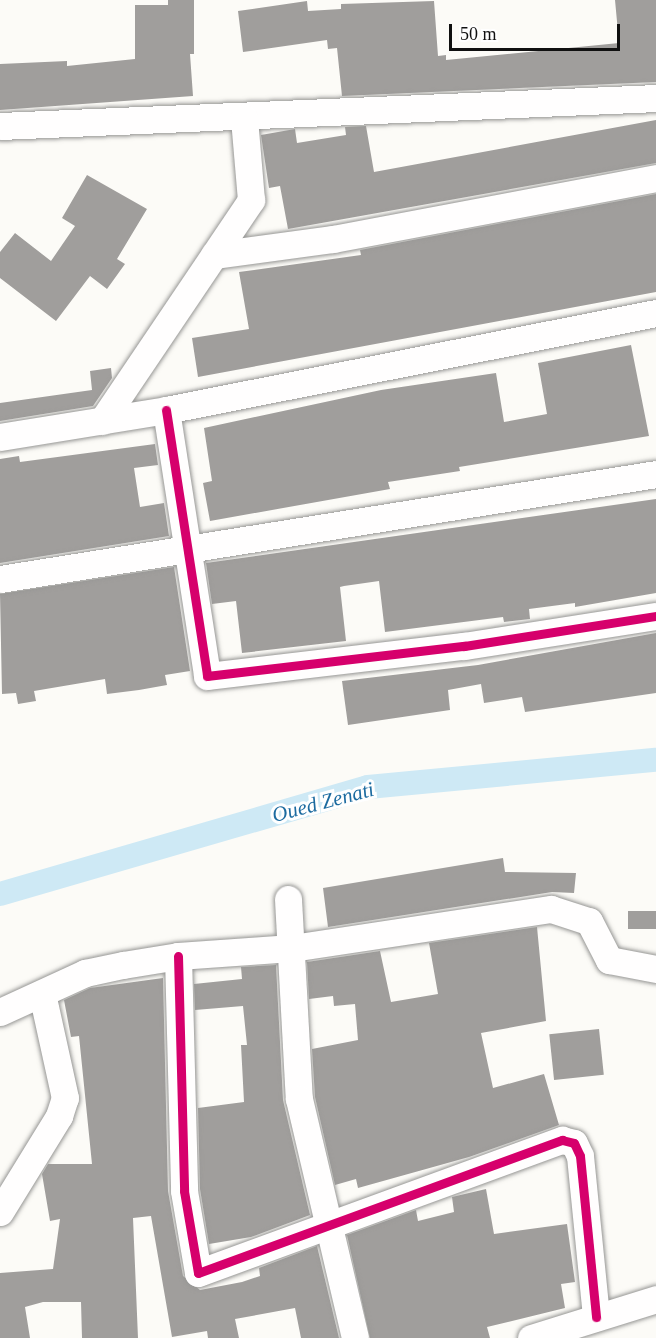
<!DOCTYPE html>
<html>
<head>
<meta charset="utf-8">
<style>
  body { margin:0 }
  #map { position:relative; width:656px; height:1338px; overflow:hidden; background:#fcfbf7; font-family:Georgia,serif }
  div>[style] { position:absolute }
  .canal>* { height:24px; margin:-12px; padding:0 12px; transform-origin:12px; border-radius:12px; background:#cee9f5 }
  .building>* { inset:0; background:#a09e9c; transform-origin:0 0 }
  .roads { filter:drop-shadow(0 0 2px #969694) drop-shadow(0 0 2px #969694) }
  .minor>* { height:27px; margin:-13.5px; padding:0 13.5px; transform-origin:13.5px; border-radius:13.5px; background:#fffefe }
  .cycleway>* { height:9px; margin:-4.5px; padding:0 4.5px; transform-origin:4.5px; border-radius:4.5px; background:#d6006c }
  span { translate:-50% -50%; white-space:nowrap; text-align:center; line-height:1.15; -webkit-text-stroke:6px #fff; paint-order:stroke }
  .water-label { font-size:21px; color:#1c6ba0; font-style:italic }
  .scale { position:absolute; left:449px; top:24px; width:171px; height:27px; box-sizing:border-box; border:3px solid #101010; border-top:0; padding-left:8px; font-size:18px; line-height:21px; white-space:nowrap; color:#101010; -webkit-text-stroke:4px #fff; paint-order:stroke }
</style>
</head>
<body>
<div id="map">
  <div class="canal">
    <div style="left:0;top:894px;width:383px;rotate:-16.2deg"></div>
    <div style="left:368px;top:787px;width:289px;rotate:-5.4deg"></div>
  </div>
  <div class="building">
    <div style="clip-path:polygon(168px 0,194px 0,194px 54px,190px 54px,193px 96px,0 110px,0 64px,67px 61px,67px 66px,135px 59px,135px 5px,168px 5px)"></div>
    <div style="clip-path:polygon(615px 0,656px 0,656px 82px,342px 96px,337px 48px,328px 49px,327px 40px,243px 52px,238px 11px,307px 1px,308px 11px,341px 9px,341px 4px,434px 1px,438px 56px,446px 55px,446px 60px,619px 43px)"></div>
    <div style="clip-path:polygon(656px 120px,656px 163px,288px 229px,280px 186px,269px 188px,261px 135px,295px 129px,297px 143px,346px 135px,345px 127px,366px 126px,374px 172px)"></div>
    <div style="clip-path:polygon(87px 175px,147px 209px,117px 259px,125px 264px,107px 289px,90px 276px,56px 321px,0 278px,0 252px,15px 233px,51px 261px,75px 226px,62px 218px)"></div>
    <div style="clip-path:polygon(656px 194px,656px 292px,198px 377px,192px 338px,249px 329px,239px 272px,361px 255px,360px 250px)"></div>
    <div style="clip-path:polygon(631px 345px,649px 436px,459px 467px,460px 471px,388px 482px,390px 489px,210px 521px,203px 483px,212px 481px,204px 428px,381px 390px,496px 373px,504px 422px,547px 414px,538px 363px)"></div>
    <div style="clip-path:polygon(111px 368px,112px 378px,93px 406px,0 421px,0 403px,92px 390px,90px 371px)"></div>
    <div style="clip-path:polygon(155px 444px,158px 465px,134px 468px,140px 507px,164px 503px,169px 536px,0 563px,0 459px,19px 456px,20px 462px)"></div>
    <div style="clip-path:polygon(656px 499px,656px 593px,575px 607px,575px 603px,529px 609px,530px 619px,504px 622px,503px 617px,385px 632px,379px 581px,344px 586px,340px 587px,346px 641px,242px 653px,236px 601px,212px 604px,206px 563px)"></div>
    <div style="clip-path:polygon(174px 567px,190px 671px,165px 675px,167px 685px,139px 690px,107px 694px,105px 679px,34px 691px,36px 701px,18px 704px,16px 693px,2px 694px,0 594px)"></div>
    <div style="clip-path:polygon(656px 633px,656px 693px,525px 712px,522px 697px,484px 703px,481px 684px,448px 690px,450px 710px,348px 725px,342px 681px,478px 665px)"></div>
    <div style="clip-path:polygon(503px 858px,505px 872px,576px 873px,574px 893px,552px 892px,328px 927px,323px 888px)"></div>
    <div style="left:656px;top:911px;width:18px;height:28px;rotate:90deg"></div>
    <div style="clip-path:polygon(537px 927px,546px 1021px,481px 1033px,493px 1088px,544px 1074px,559px 1125px,469px 1157px,358px 1188px,356px 1179px,335px 1185px,315px 1097px,312px 1049px,358px 1040px,355px 1004px,334px 1006px,333px 996px,309px 999px,307px 962px,380px 951px,391px 1002px,438px 994px,429px 943px)"></div>
    <div style="clip-path:polygon(276px 965px,283px 1100px,310px 1215px,251px 1237px,209px 1244px,200px 1189px,198px 1108px,244px 1102px,241px 1045px,247px 1045px,243px 1006px,195px 1010px,194px 984px,242px 979px,241px 967px)"></div>
    <div style="clip-path:polygon(163px 978px,168px 1191px,183px 1276px,200px 1290px,242px 1282px,260px 1276px,259px 1268px,317px 1246px,339px 1338px,301px 1338px,295px 1308px,235px 1319px,239px 1338px,208px 1338px,207px 1331px,172px 1337px,151px 1216px,133px 1218px,138px 1338px,82px 1338px,81px 1302px,43px 1302px,25px 1307px,30px 1338px,0 1338px,0 1273px,53px 1269px,60px 1219px,50px 1221px,42px 1174px,48px 1164px,92px 1164px,79px 1036px,71px 1037px,64px 1000px,90px 988px)"></div>
    <div style="left:599px;top:1029px;width:46px;height:50px;rotate:84deg"></div>
    <div style="clip-path:polygon(486px 1189px,494px 1234px,567px 1224px,575px 1282px,561px 1284px,565px 1308px,487px 1327px,490px 1338px,370px 1338px,347px 1235px,416px 1210px,418px 1221px,454px 1212px,452px 1197px)"></div>
  </div>
  <div class="roads">
    <div class="minor">
      <div style="left:0;top:126px;width:657px;rotate:-2.44deg"></div>
      <div style="left:214px;top:255px;width:120px;rotate:-7.7deg"></div>
      <div style="left:333px;top:239px;width:329px;rotate:-10.7deg"></div>
      <div style="left:166px;top:410px;width:269px;rotate:81.2deg"></div>
      <div style="left:207px;top:676px;width:259px;rotate:-6.7deg"></div>
      <div style="left:464px;top:646px;width:194px;rotate:-8.9deg"></div>
      <div style="left:102px;top:421px;width:267px;rotate:-56deg"></div>
      <div style="left:251px;top:200px;width:82px;rotate:-94.9deg"></div>
      <div style="left:0;top:437px;width:168px;rotate:-9.2deg"></div>
      <div style="left:166px;top:410px;width:500px;rotate:-11.2deg"></div>
      <div style="left:0;top:579px;width:664px;rotate:-9.09deg"></div>
      <div style="left:288px;top:899px;width:200px;rotate:86.9deg"></div>
      <div style="left:299px;top:1099px;width:245px;rotate:76.8deg"></div>
      <div style="left:178px;top:956px;width:235px;rotate:88.5deg"></div>
      <div style="left:184px;top:1191px;width:83px;rotate:80.3deg"></div>
      <div style="left:198px;top:1273px;width:388px;rotate:-20.1deg"></div>
      <div style="left:562px;top:1140px;width:12px;rotate:14deg"></div>
      <div style="left:574px;top:1143px;width:14px;rotate:65deg"></div>
      <div style="left:580px;top:1156px;width:162px;rotate:84.3deg"></div>
      <div style="left:0;top:1012px;width:94px;rotate:-24.6deg"></div>
      <div style="left:85px;top:973px;width:39px;rotate:-12deg"></div>
      <div style="left:123px;top:965px;width:56px;rotate:-9.3deg"></div>
      <div style="left:178px;top:956px;width:114px;rotate:-4deg"></div>
      <div style="left:292px;top:948px;width:262px;rotate:-8.6deg"></div>
      <div style="left:551px;top:909px;width:40px;rotate:18deg"></div>
      <div style="left:589px;top:921px;width:44px;rotate:62.9deg"></div>
      <div style="left:609px;top:960px;width:48px;rotate:10.8deg"></div>
      <div style="left:0;top:1212px;width:113px;rotate:-58.4deg"></div>
      <div style="left:59px;top:1116px;width:19px;rotate:-72deg"></div>
      <div style="left:65px;top:1098px;width:107px;rotate:-102.4deg"></div>
      <div style="left:531px;top:1338px;width:131px;rotate:-17.3deg"></div>
    </div>
  </div>
  <div class="cycleway">
    <div style="left:166px;top:410px;width:269px;rotate:81.2deg"></div>
    <div style="left:207px;top:676px;width:259px;rotate:-6.7deg"></div>
    <div style="left:464px;top:646px;width:194px;rotate:-8.9deg"></div>
    <div style="left:178px;top:956px;width:235px;rotate:88.5deg"></div>
    <div style="left:184px;top:1191px;width:83px;rotate:80.3deg"></div>
    <div style="left:198px;top:1273px;width:388px;rotate:-20.1deg"></div>
    <div style="left:562px;top:1140px;width:12px;rotate:14deg"></div>
    <div style="left:574px;top:1143px;width:14px;rotate:65deg"></div>
    <div style="left:580px;top:1156px;width:162px;rotate:84.3deg"></div>
  </div>
  <div class="water-label">
    <span style="left:323px;top:802px;rotate:-15deg">Oued Zenati</span>
  </div>
  <div class="scale">50 m</div>
</div>
</body>
</html>
